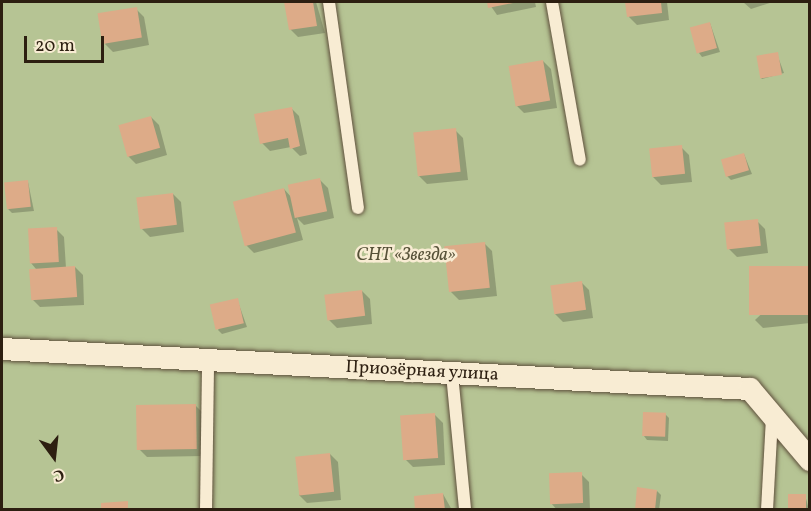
<!DOCTYPE html>
<html>
<head>
<meta charset="utf-8">
<style>
  body { margin:0 }
  #map { position:relative; width:811px; height:511px; overflow:hidden; background:#f4e1bb; font-family:Vollkorn,serif }
  div>[style] { position:absolute }
  .green>* { inset:0; background:#b6c494; transform-origin:0 0 }
  .shadow>* { inset:0; background:#0003 }
  .building>* { inset:0; background:#ddab88; transform-origin:0 0 }
  .roads { filter:drop-shadow(0 0 2px #5f503c) drop-shadow(0 0 2px #5f503c) }
  .lane>* { height:12px; margin:-6px; padding:0 6px; transform-origin:6px; border-radius:6px; background:#f8ecd3 }
  .street>* { height:22px; margin:-11px; padding:0 11px; transform-origin:11px; border-radius:11px; background:#f8ecd3 }
  span { translate:-50% -50%; white-space:nowrap; text-align:center; line-height:1.15; -webkit-text-stroke:5px #f8ecd3; paint-order:stroke }
  .park-label { font-size:18px; color:#565138; font-style:italic }
  .street-label { font-size:18px; color:#2d1f11 }
  .frame { position:absolute; inset:0; border:3px solid #2d1f11; pointer-events:none }
  .north { position:absolute; left:24px; top:427px; width:60px; height:60px; -webkit-text-stroke:4px #f8ecd3; paint-order:stroke; rotate:165deg; font-size:16px; font-weight:700; line-height:24px; text-align:center; color:#2d1f11 }
  .north::after { content:''; display:block; margin:auto; width:21px; height:27px; background:#2d1f11; clip-path:polygon(50% 0,100% 100%,50% 72%,0 100%) }
  .scale { position:absolute; left:24px; top:36px; width:80px; height:27px; box-sizing:border-box; border:3px solid #2d1f11; border-top:0; padding-left:8px; font-size:18px; line-height:21px; white-space:nowrap; color:#2d1f11; -webkit-text-stroke:4px #f8ecd3; paint-order:stroke }
</style>
</head>
<body>
<div id="map">
  <div class="green">
    <div style="left:2px;top:2px;width:807px;height:507px"></div>
  </div>
  <div class="shadow">
    <div style="clip-path:polygon(286px 2px,316px 2px,325px 33px,298px 37px,290px 29px)"></div>
    <div style="clip-path:polygon(488px 2px,535px 2px,536px 7px,497px 15px)"></div>
    <div style="clip-path:polygon(627px 2px,667px 2px,669px 20px,637px 25px,629px 17px)"></div>
    <div style="clip-path:polygon(743px 2px,773px 2px,751px 9px)"></div>
    <div style="clip-path:polygon(136px 9px,144px 17px,149px 45px,113px 52px,105px 44px)"></div>
    <div style="clip-path:polygon(710px 23px,720px 52px,702px 57px,699px 53px)"></div>
    <div style="clip-path:polygon(777px 54px,784px 73px,762px 79px,761px 78px)"></div>
    <div style="clip-path:polygon(543px 61px,551px 69px,557px 108px,524px 113px,516px 105px)"></div>
    <div style="clip-path:polygon(291px 108px,299px 116px,307px 154px,300px 156px,291px 147px,270px 151px,262px 143px)"></div>
    <div style="clip-path:polygon(151px 117px,159px 125px,167px 155px,136px 164px,128px 156px)"></div>
    <div style="clip-path:polygon(455px 130px,463px 138px,468px 180px,427px 184px,419px 176px)"></div>
    <div style="clip-path:polygon(681px 147px,689px 155px,692px 182px,661px 185px,653px 177px)"></div>
    <div style="clip-path:polygon(744px 154px,752px 174px,731px 180px,727px 176px)"></div>
    <div style="clip-path:polygon(320px 180px,328px 188px,334px 218px,304px 225px,297px 218px,303px 240px,254px 253px,246px 245px,284px 189px,292px 198px)"></div>
    <div style="clip-path:polygon(28px 182px,34px 211px,12px 213px,8px 209px)"></div>
    <div style="clip-path:polygon(173px 194px,181px 202px,184px 232px,150px 237px,142px 229px)"></div>
    <div style="clip-path:polygon(757px 221px,765px 229px,768px 253px,737px 257px,729px 249px)"></div>
    <div style="clip-path:polygon(56px 229px,64px 237px,66px 268px,75px 267px,83px 275px,84px 305px,40px 307px,32px 299px,36px 269px,31px 263px)"></div>
    <div style="clip-path:polygon(484px 243px,492px 251px,497px 296px,459px 300px,451px 292px)"></div>
    <div style="clip-path:polygon(810px 268px,810px 323px,763px 328px,755px 320px)"></div>
    <div style="clip-path:polygon(581px 282px,589px 290px,593px 318px,563px 322px,555px 314px)"></div>
    <div style="clip-path:polygon(362px 291px,370px 299px,372px 324px,337px 328px,329px 320px)"></div>
    <div style="clip-path:polygon(237px 299px,247px 327px,222px 334px,218px 330px)"></div>
    <div style="clip-path:polygon(195px 405px,203px 413px,204px 456px,147px 457px,139px 449px)"></div>
    <div style="clip-path:polygon(665px 414px,669px 418px,668px 441px,647px 440px,644px 436px)"></div>
    <div style="clip-path:polygon(435px 415px,443px 423px,445px 465px,413px 467px,405px 459px)"></div>
    <div style="clip-path:polygon(330px 454px,338px 462px,341px 500px,307px 503px,299px 495px)"></div>
    <div style="clip-path:polygon(581px 474px,589px 482px,590px 510px,557px 510px,551px 503px)"></div>
    <div style="clip-path:polygon(657px 491px,661px 495px,659px 510px,636px 510px)"></div>
    <div style="clip-path:polygon(443px 494px,452px 510px,417px 510px)"></div>
    <div style="clip-path:polygon(805px 495px,809px 510px,789px 510px)"></div>
  </div>
  <div class="building">
    <div style="clip-path:polygon(284px 2px,313px 2px,317px 26px,289px 30px)"></div>
    <div style="clip-path:polygon(487px 2px,513px 2px,513px 3px,488px 8px)"></div>
    <div style="clip-path:polygon(625px 2px,661px 2px,662px 13px,627px 17px)"></div>
    <div style="left:137px;top:7px;width:31px;height:40px;rotate:81deg"></div>
    <div style="left:710px;top:22px;width:27px;height:21px;rotate:75deg"></div>
    <div style="left:778px;top:52px;width:23px;height:22px;rotate:80deg"></div>
    <div style="left:543px;top:60px;width:41px;height:35px;rotate:80deg"></div>
    <div style="clip-path:polygon(292px 107px,300px 146px,290px 149px,288px 138px,260px 144px,254px 114px)"></div>
    <div style="left:151px;top:116px;width:33px;height:34px;rotate:74deg"></div>
    <div style="left:456px;top:128px;width:44px;height:43px;rotate:84deg"></div>
    <div style="left:682px;top:145px;width:29px;height:33px;rotate:84deg"></div>
    <div style="left:744px;top:153px;width:18px;height:24px;rotate:74deg"></div>
    <div style="left:320px;top:178px;width:34px;height:33px;rotate:78deg"></div>
    <div style="left:28px;top:180px;width:27px;height:24px;rotate:84deg"></div>
    <div style="left:284px;top:188px;width:46px;height:53px;rotate:75deg"></div>
    <div style="left:173px;top:193px;width:32px;height:37px;rotate:83deg"></div>
    <div style="left:758px;top:219px;width:27px;height:34px;rotate:84deg"></div>
    <div style="left:57px;top:227px;width:35px;height:29px;rotate:87deg"></div>
    <div style="left:485px;top:242px;width:46px;height:41px;rotate:84deg"></div>
    <div style="left:75px;top:266px;width:31px;height:46px;rotate:86deg"></div>
    <div style="left:810px;top:266px;width:49px;height:61px;rotate:90deg"></div>
    <div style="left:582px;top:281px;width:29px;height:32px;rotate:82deg"></div>
    <div style="left:362px;top:290px;width:26px;height:38px;rotate:83deg"></div>
    <div style="left:238px;top:298px;width:26px;height:29px;rotate:77deg"></div>
    <div style="left:196px;top:404px;width:45px;height:60px;rotate:89deg"></div>
    <div style="left:643px;top:412px;width:23px;height:24px;rotate:2deg"></div>
    <div style="left:435px;top:413px;width:45px;height:35px;rotate:86deg"></div>
    <div style="left:330px;top:453px;width:39px;height:35px;rotate:84deg"></div>
    <div style="left:582px;top:472px;width:31px;height:33px;rotate:88deg"></div>
    <div style="clip-path:polygon(637px 487px,657px 490px,655px 510px,635px 510px)"></div>
    <div style="clip-path:polygon(443px 493px,445px 510px,415px 510px,414px 496px)"></div>
    <div style="left:788px;top:494px;width:18px;height:16px"></div>
    <div style="clip-path:polygon(128px 501px,128px 510px,101px 510px,101px 503px)"></div>
  </div>
  <div class="roads">
    <div class="lane">
      <div style="left:329px;top:2px;width:208px;rotate:82deg"></div>
      <div style="left:552px;top:2px;width:160px;rotate:80deg"></div>
      <div style="left:452px;top:374px;width:137px;rotate:84.5deg"></div>
      <div style="left:206px;top:510px;width:149px;rotate:-89.2deg"></div>
      <div style="left:767px;top:510px;width:92px;rotate:-86.9deg"></div>
    </div>
    <div class="street">
      <div style="left:2px;top:349px;width:749px;rotate:3.06deg"></div>
      <div style="left:750px;top:389px;width:93px;rotate:49.8deg"></div>
    </div>
  </div>
  <div class="park-label">
    <span style="left:406px;top:256px">СНТ «Звезда»</span>
  </div>
  <div class="street-label">
    <span style="left:422px;top:372px;rotate:3deg">Приозёрная улица</span>
  </div>
  <div class="frame"></div>
  <div class="north">С</div>
  <div class="scale">20 m</div>
</div>
</body>
</html>
